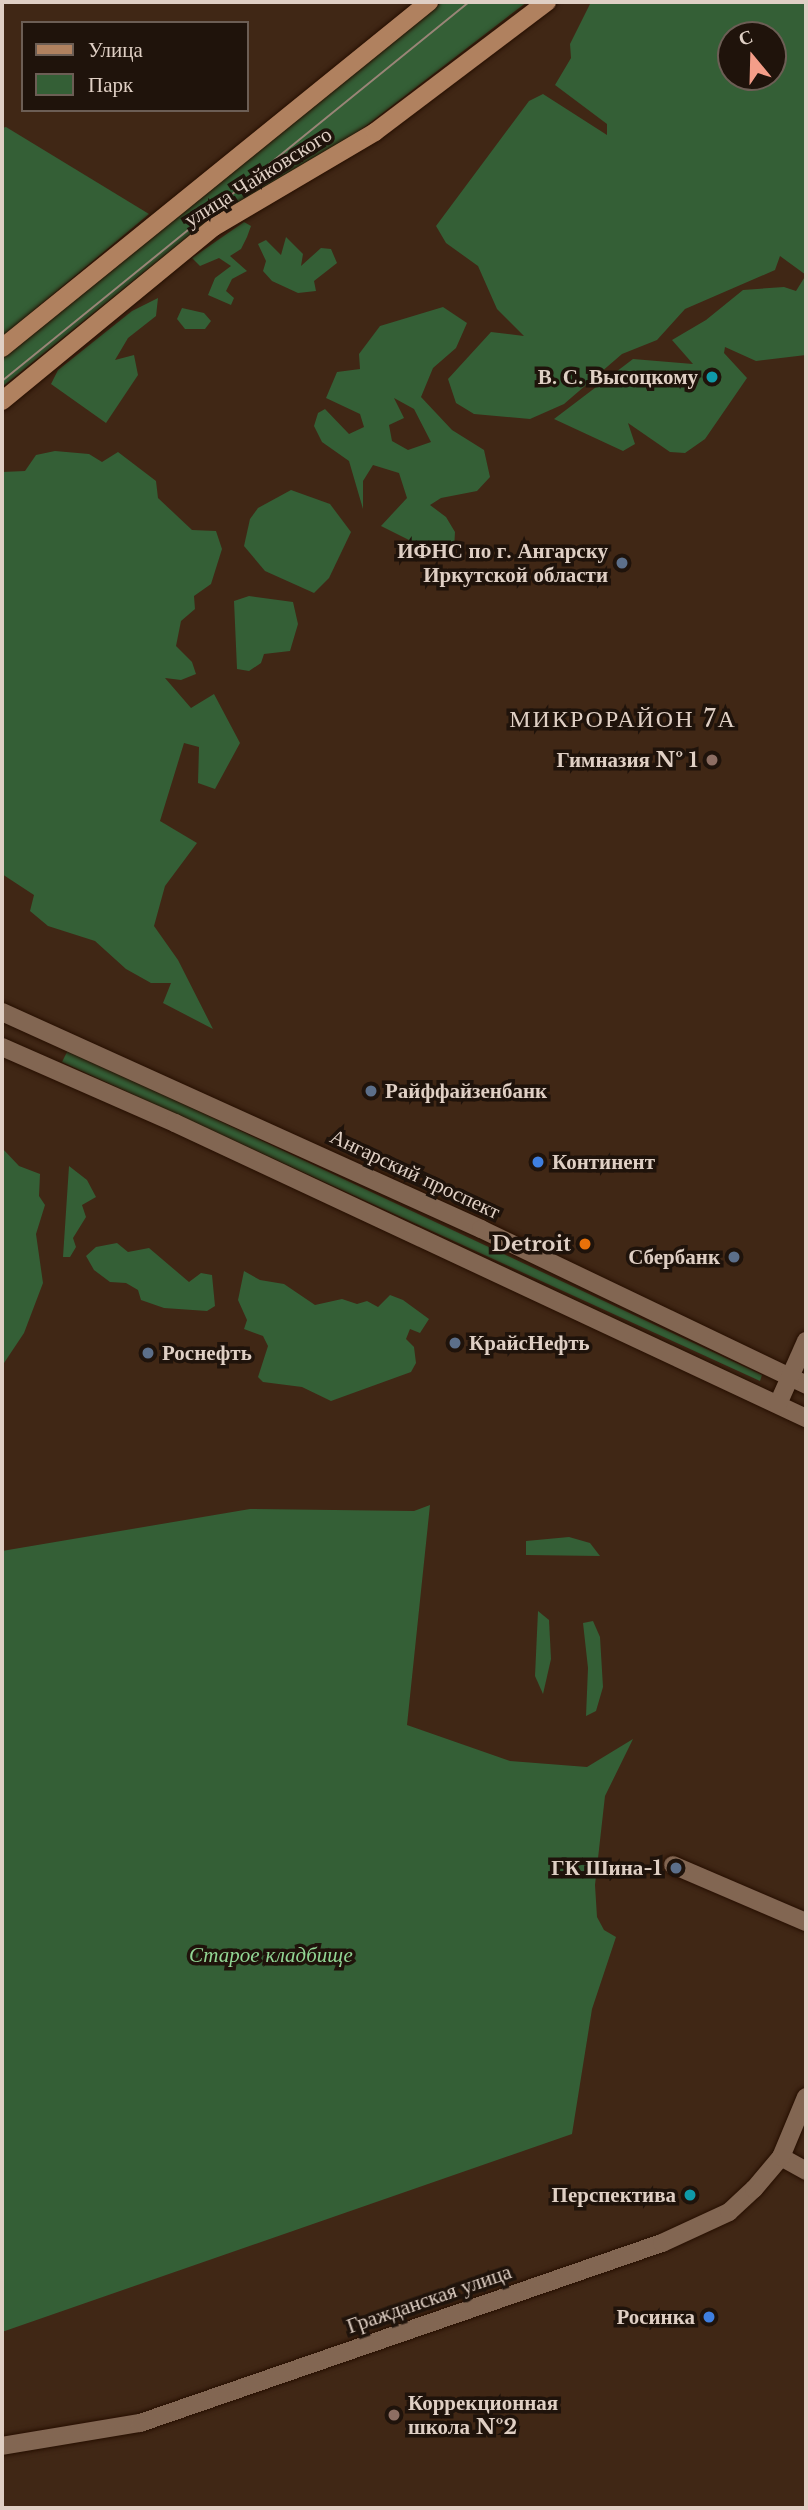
<!DOCTYPE html>
<html>
<head>
<meta charset="utf-8">
<style>
  body { margin:0 }
  #map { position:relative; width:808px; height:2510px; overflow:hidden; background:#402715; font-family:"Libre Baskerville",serif }
  div>[style] { position:absolute }
  .green>* { inset:0; background:#345f36 }
  .roads { filter:drop-shadow(0 0 2px #260f01) drop-shadow(0 0 2px #260f01) }
  .minor>* { height:18px; margin:-9px; padding:0 9px; transform-origin:9px; border-radius:9px; background:#826652 }
  .major>* { height:18px; margin:-9px; padding:0 9px; transform-origin:9px; border-radius:9px; background:#b0815f }
  .tram>* { height:2px; margin:-1px; padding:0 1px; transform-origin:1px; border-radius:1px; background:#998577 }
  .dots>* { width:19px; height:19px; translate:-50% -50%; box-sizing:border-box; border:4px solid #1f130b; border-radius:50% }
  span { translate:-50% -50%; white-space:nowrap; text-align:center; line-height:1.15; -webkit-text-stroke:7px #1f130b; paint-order:stroke }
  .street-label { font-size:21px; color:#dfcfc4 }
  .poi-label { font-size:21px; color:#dfcfc4; font-weight:700 }
  .right { translate:-100% -50%; text-align:right }
  .left { translate:0 -50%; text-align:left }
  .park-label { font-size:21px; color:#92d694; font-style:italic }
  .quarter-label { font-size:24px; color:#dfcfc4; letter-spacing:2px }
  .frame { position:absolute; inset:0; border:4px solid #dfcfc4; pointer-events:none }
  .legend { position:absolute; left:21px; top:21px; width:228px; height:91px; box-sizing:border-box; background:#1f130b; border:2px solid #6c5e55; margin:0; padding:9px 12px; list-style:none; font-size:21px; color:#dfcfc4 }
  .legend li { display:flex; align-items:center; gap:14px; height:35px }
  .legend b { width:35px; border:2px solid #6c5e55 }
  .north { position:absolute; left:717px; top:21px; width:70px; height:70px; box-sizing:border-box; background:#1f130b; border:2px solid #6c5e55; border-radius:50%; rotate:341deg; font-size:19px; font-weight:700; line-height:28px; text-align:center; color:#dfcfc4 }
  .north::after { content:''; display:block; margin:auto; width:24px; height:32px; background:#f49e89; clip-path:polygon(50% 0,100% 100%,50% 72%,0 100%) }
</style>
</head>
<body>
<div id="map">
  <div class="green">
    <div style="clip-path:polygon(442px 2px,527px 2px,319px 162px,206px 222px,2px 387px,2px 358px)"></div>
    <div style="clip-path:polygon(evenodd,591px 2px,806px 2px,806px 355px,756px 361px,725px 347px,724px 353px,747px 378px,705px 439px,685px 453px,670px 452px,628px 423px,635px 444px,623px 451px,554px 419px,633px 359px,693px 364px,672px 340px,706px 320px,743px 290px,784px 287px,796px 291px,806px 275px,780px 256px,775px 270px,685px 309px,657px 340px,622px 354px,564px 404px,530px 419px,474px 414px,456px 403px,448px 379px,491px 332px,524px 336px,497px 309px,478px 266px,446px 243px,436px 226px,529px 101px,543px 94px,607px 135px,607px 124px,555px 85px,571px 58px,570px 44px,591px 2px,731px 35px,773px 35px,773px 77px,731px 77px,731px 35px)"></div>
    <div style="clip-path:polygon(6px 127px,149px 214px,2px 337px,2px 128px)"></div>
    <div style="clip-path:polygon(244px 222px,251px 226px,247px 237px,241px 249px,230px 256px,247px 271px,232px 279px,226px 291px,234px 298px,231px 305px,208px 295px,215px 278px,231px 266px,219px 258px,200px 266px,192px 258px)"></div>
    <div style="clip-path:polygon(286px 237px,303px 254px,301px 266px,321px 248px,331px 249px,337px 263px,314px 281px,316px 291px,298px 293px,272px 281px,263px 271px,266px 261px,258px 244px,266px 240px,281px 255px)"></div>
    <div style="clip-path:polygon(158px 298px,156px 316px,128px 338px,115px 360px,134px 355px,138px 375px,106px 423px,51px 384px,58px 370px,132px 311px)"></div>
    <div style="clip-path:polygon(evenodd,443px 307px,467px 323px,456px 348px,433px 368px,421px 397px,452px 430px,484px 450px,490px 477px,477px 491px,441px 498px,430px 505px,446px 517px,455px 532px,454px 550px,435px 553px,381px 526px,407px 498px,399px 473px,373px 465px,363px 481px,363px 509px,349px 461px,322px 442px,314px 426px,318px 413px,325px 409px,349px 434px,364px 427px,360px 414px,326px 398px,337px 372px,360px 369px,359px 354px,380px 326px,443px 307px,394px 398px,414px 409px,431px 442px,408px 450px,392px 441px,389px 425px,404px 418px,394px 398px)"></div>
    <div style="clip-path:polygon(182px 308px,204px 313px,211px 321px,205px 329px,185px 329px,177px 319px)"></div>
    <div style="clip-path:polygon(55px 451px,89px 454px,102px 462px,118px 452px,156px 481px,158px 498px,192px 530px,216px 531px,222px 549px,211px 584px,194px 596px,195px 609px,181px 621px,176px 646px,192px 662px,196px 674px,181px 680px,165px 678px,191px 708px,214px 694px,240px 743px,215px 789px,198px 783px,199px 747px,184px 743px,160px 821px,197px 843px,165px 886px,154px 926px,178px 960px,213px 1029px,163px 1003px,171px 983px,151px 983px,126px 969px,95px 941px,48px 926px,30px 911px,34px 895px,2px 874px,2px 472px,25px 471px,36px 455px)"></div>
    <div style="clip-path:polygon(291px 490px,330px 504px,351px 532px,329px 578px,314px 593px,265px 571px,244px 546px,250px 519px,258px 508px)"></div>
    <div style="clip-path:polygon(249px 596px,293px 602px,298px 624px,290px 651px,264px 654px,261px 663px,249px 671px,237px 669px,234px 601px)"></div>
    <div style="clip-path:polygon(68px 1050px,762px 1375px,760px 1381px,62px 1062px)"></div>
    <div style="clip-path:polygon(2px 1148px,19px 1166px,40px 1174px,39px 1196px,45px 1205px,36px 1234px,43px 1283px,24px 1333px,2px 1366px)"></div>
    <div style="clip-path:polygon(69px 1166px,87px 1180px,96px 1197px,82px 1205px,86px 1217px,73px 1238px,76px 1247px,70px 1257px,63px 1257px)"></div>
    <div style="clip-path:polygon(117px 1243px,128px 1252px,149px 1248px,189px 1282px,201px 1273px,212px 1275px,215px 1306px,207px 1311px,164px 1308px,141px 1300px,138px 1290px,126px 1283px,110px 1282px,94px 1270px,86px 1256px,96px 1247px)"></div>
    <div style="clip-path:polygon(244px 1271px,260px 1280px,284px 1284px,315px 1305px,342px 1299px,357px 1304px,367px 1301px,378px 1307px,390px 1295px,403px 1300px,429px 1319px,420px 1333px,410px 1329px,406px 1339px,414px 1347px,416px 1363px,411px 1372px,331px 1401px,302px 1387px,263px 1382px,258px 1377px,268px 1346px,263px 1336px,244px 1329px,247px 1320px,238px 1300px)"></div>
    <div style="clip-path:polygon(430px 1505px,407px 1725px,510px 1761px,587px 1767px,633px 1739px,605px 1796px,595px 1885px,597px 1917px,604px 1930px,616px 1937px,592px 2009px,572px 2134px,2px 2332px,2px 1551px,250px 1509px,414px 1511px)"></div>
    <div style="clip-path:polygon(569px 1537px,590px 1543px,600px 1556px,526px 1555px,526px 1541px)"></div>
    <div style="clip-path:polygon(538px 1611px,549px 1620px,551px 1659px,543px 1694px,535px 1676px)"></div>
    <div style="clip-path:polygon(593px 1621px,600px 1637px,603px 1687px,596px 1711px,586px 1716px,588px 1668px,583px 1623px)"></div>
  </div>
  <div class="roads">
    <div class="minor">
      <div style="left:2px;top:1012px;width:526px;rotate:24.37deg"></div>
      <div style="left:481px;top:1229px;width:361px;rotate:25.6deg"></div>
      <div style="left:2px;top:1047px;width:189px;rotate:23.7deg"></div>
      <div style="left:175px;top:1123px;width:697px;rotate:25.06deg"></div>
      <div style="left:778px;top:1404px;width:69px;rotate:-66deg"></div>
      <div style="left:673px;top:1865px;width:145px;rotate:23.2deg"></div>
      <div style="left:781px;top:2157px;width:29px;rotate:29deg"></div>
      <div style="left:2px;top:2446px;width:140px;rotate:-9.5deg"></div>
      <div style="left:140px;top:2423px;width:552px;rotate:-19.03deg"></div>
      <div style="left:662px;top:2243px;width:74px;rotate:-24.8deg"></div>
      <div style="left:729px;top:2212px;width:34px;rotate:-43deg"></div>
      <div style="left:754px;top:2189px;width:42px;rotate:-49.8deg"></div>
      <div style="left:781px;top:2157px;width:65px;rotate:-67.4deg"></div>
    </div>
    <div class="major">
      <div style="left:2px;top:348px;width:550px;rotate:-39.02deg"></div>
      <div style="left:2px;top:401px;width:274px;rotate:-39.4deg"></div>
      <div style="left:214px;top:227px;width:187px;rotate:-30.5deg"></div>
      <div style="left:375px;top:132px;width:216px;rotate:-37.1deg"></div>
    </div>
  </div>
  <div class="tram">
    <div style="left:2px;top:381px;width:601px;rotate:-39.06deg"></div>
  </div>
  <div class="dots">
    <div style="left:712px;top:377px;background:#0f9aa8"></div>
    <div style="left:622px;top:563px;background:#5c6f8a"></div>
    <div style="left:712px;top:760px;background:#8d6e63"></div>
    <div style="left:371px;top:1091px;background:#5c6f8a"></div>
    <div style="left:538px;top:1162px;background:#3f7fe0"></div>
    <div style="left:585px;top:1244px;background:#e8710a"></div>
    <div style="left:734px;top:1257px;background:#5c6f8a"></div>
    <div style="left:455px;top:1343px;background:#5c6f8a"></div>
    <div style="left:148px;top:1353px;background:#5c6f8a"></div>
    <div style="left:676px;top:1868px;background:#5c6f8a"></div>
    <div style="left:690px;top:2195px;background:#0f9aa8"></div>
    <div style="left:709px;top:2317px;background:#3f7fe0"></div>
    <div style="left:394px;top:2415px;background:#8d6e63"></div>
  </div>
  <div class="street-label">
    <span style="left:258px;top:177px;rotate:-32deg">улица Чайковского</span>
    <span style="left:415px;top:1174px;rotate:25deg">Ангарский проспект</span>
    <span style="left:429px;top:2299px;rotate:-19deg">Гражданская улица</span>
  </div>
  <div class="poi-label">
    <span class="right" style="left:698px;top:377px">В. С. Высоцкому</span>
    <span class="right" style="left:608px;top:563px">ИФНС по г. Ангарску<br>Иркутской области</span>
    <span class="right" style="left:698px;top:760px">Гимназия № 1</span>
    <span class="left" style="left:385px;top:1091px">Райффайзенбанк</span>
    <span class="left" style="left:552px;top:1162px">Континент</span>
    <span class="right" style="left:571px;top:1244px">Detroit</span>
    <span class="right" style="left:720px;top:1257px">Сбербанк</span>
    <span class="left" style="left:469px;top:1343px">КрайсНефть</span>
    <span class="left" style="left:162px;top:1353px">Роснефть</span>
    <span class="right" style="left:662px;top:1868px">ГК Шина-1</span>
    <span class="right" style="left:676px;top:2195px">Перспектива</span>
    <span class="right" style="left:695px;top:2317px">Росинка</span>
    <span class="left" style="left:408px;top:2415px">Коррекционная<br>школа №2</span>
  </div>
  <div class="park-label">
    <span style="left:271px;top:1955px">Старое кладбище</span>
  </div>
  <div class="quarter-label">
    <span style="left:623px;top:719px">МИКРОРАЙОН 7А</span>
  </div>
  <div class="frame"></div>
  <ul class="legend">
  <li><b style="height:9px;background:#b0815f"></b>Улица</li>
  <li><b style="height:19px;background:#345f36"></b>Парк</li>
  </ul>
  <div class="north">С</div>
</div>
</body>
</html>
